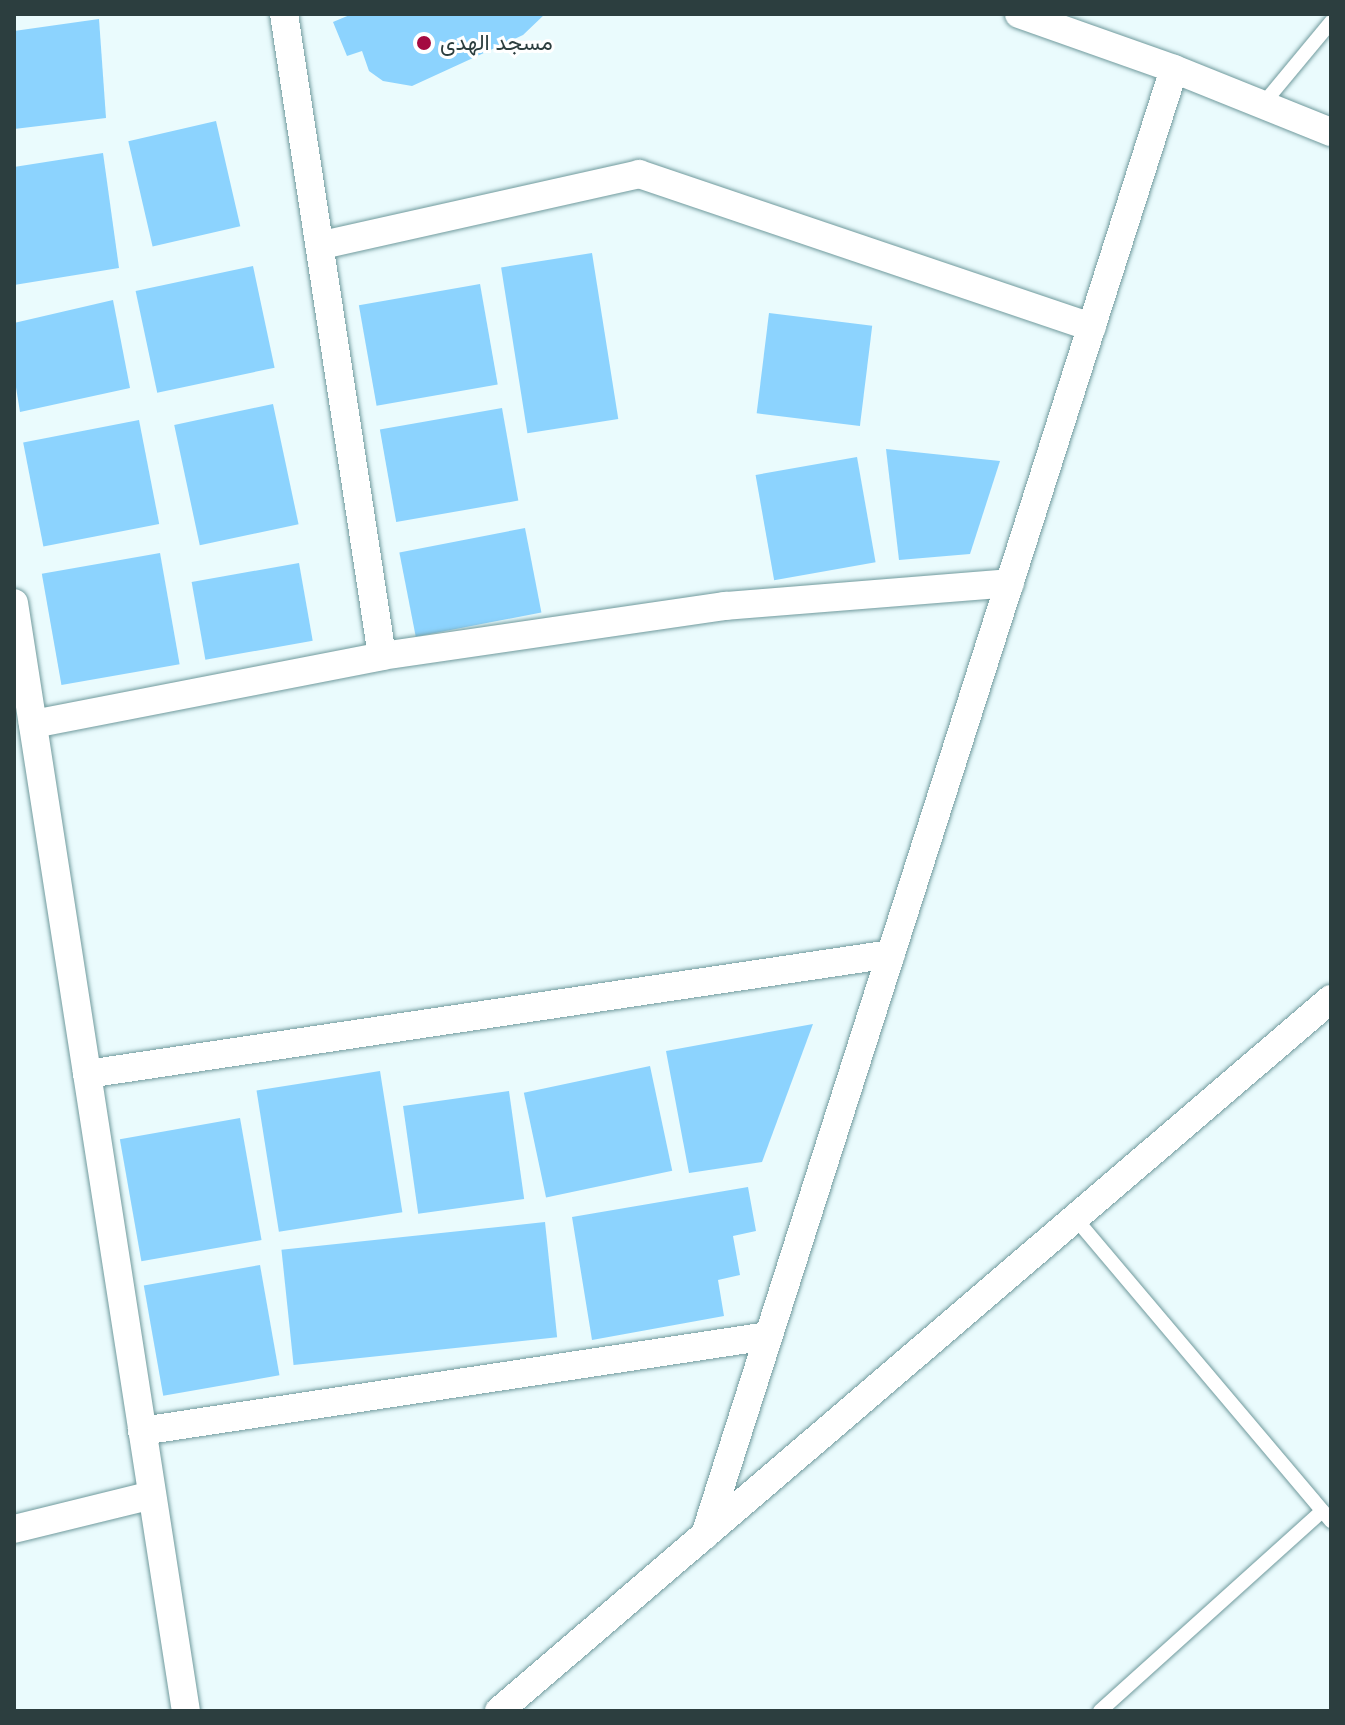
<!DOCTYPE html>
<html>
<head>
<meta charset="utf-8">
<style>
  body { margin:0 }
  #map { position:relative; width:1345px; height:1725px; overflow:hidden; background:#eafbfd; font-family:Quicksand,Vazirmatn,sans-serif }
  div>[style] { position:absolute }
  .building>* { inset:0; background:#8cd3fe; transform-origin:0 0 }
  .roads { filter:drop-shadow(0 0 2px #709a9d) drop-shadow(0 0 2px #709a9d) }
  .service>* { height:14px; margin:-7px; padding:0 7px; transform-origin:7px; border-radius:7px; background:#fff }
  .minor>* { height:28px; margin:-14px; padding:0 14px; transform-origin:14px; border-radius:14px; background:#fff }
  .dots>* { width:22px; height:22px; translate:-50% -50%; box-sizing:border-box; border:4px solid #fff; border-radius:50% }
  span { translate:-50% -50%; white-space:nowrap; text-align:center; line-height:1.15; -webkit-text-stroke:6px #fff; paint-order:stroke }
  .poi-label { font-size:22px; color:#2c3e3f }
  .left { translate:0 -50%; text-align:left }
  .frame { position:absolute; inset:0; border:16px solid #2c3e3f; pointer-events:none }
</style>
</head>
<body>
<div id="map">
  <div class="building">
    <div style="clip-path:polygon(352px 14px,545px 14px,523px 35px,412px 86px,383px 81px,369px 71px,362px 51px,347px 56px,333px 22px)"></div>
    <div style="clip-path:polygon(99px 19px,106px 118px,14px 129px,14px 31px)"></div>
    <div style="left:216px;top:121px;width:108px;height:90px;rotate:77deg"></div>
    <div style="clip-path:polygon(103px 153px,119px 268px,14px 285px,14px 167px)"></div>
    <div style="left:592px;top:253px;width:168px;height:92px;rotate:81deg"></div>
    <div style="left:253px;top:266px;width:104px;height:120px;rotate:78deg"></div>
    <div style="left:480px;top:284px;width:102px;height:123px;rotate:80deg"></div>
    <div style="clip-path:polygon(113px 300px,130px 388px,20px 412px,14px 375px,14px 323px)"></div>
    <div style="left:769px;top:313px;width:104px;height:101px;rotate:7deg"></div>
    <div style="left:273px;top:404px;width:123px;height:101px;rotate:78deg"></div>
    <div style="left:502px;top:408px;width:94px;height:124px;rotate:80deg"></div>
    <div style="left:139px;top:420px;width:106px;height:118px;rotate:79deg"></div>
    <div style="clip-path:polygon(886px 449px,1000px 461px,970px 554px,899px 560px)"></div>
    <div style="left:857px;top:457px;width:107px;height:103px;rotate:80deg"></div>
    <div style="left:525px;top:528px;width:86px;height:128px;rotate:79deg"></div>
    <div style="left:160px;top:553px;width:113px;height:120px;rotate:80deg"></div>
    <div style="left:299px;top:563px;width:79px;height:109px;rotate:80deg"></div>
    <div style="clip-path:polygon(813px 1024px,762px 1162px,689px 1173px,666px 1051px)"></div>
    <div style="left:650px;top:1066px;width:107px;height:129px;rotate:78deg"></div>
    <div style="left:380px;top:1071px;width:143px;height:125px;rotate:81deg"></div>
    <div style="left:509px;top:1091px;width:109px;height:107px;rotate:82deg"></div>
    <div style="left:240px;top:1118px;width:124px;height:122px;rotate:80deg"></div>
    <div style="clip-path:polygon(748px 1187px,756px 1231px,733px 1236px,740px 1275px,718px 1280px,724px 1316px,592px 1340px,572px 1217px)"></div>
    <div style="left:545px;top:1222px;width:116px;height:265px;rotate:84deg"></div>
    <div style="left:260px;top:1265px;width:112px;height:118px;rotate:80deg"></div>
  </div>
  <div class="roads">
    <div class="service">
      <div style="left:1263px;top:104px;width:107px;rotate:-50.3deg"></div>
      <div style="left:1075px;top:1218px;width:397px;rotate:49.8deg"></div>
      <div style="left:1100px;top:1711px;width:299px;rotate:-42deg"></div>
    </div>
    <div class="minor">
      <div style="left:284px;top:14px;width:649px;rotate:81.32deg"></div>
      <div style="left:1019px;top:14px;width:164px;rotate:19.5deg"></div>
      <div style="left:1174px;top:69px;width:169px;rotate:21.9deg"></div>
      <div style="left:322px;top:245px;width:325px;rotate:-12.6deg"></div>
      <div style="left:639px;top:174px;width:478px;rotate:18.7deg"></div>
      <div style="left:14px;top:603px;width:1121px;rotate:81.18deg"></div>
      <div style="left:33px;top:724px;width:356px;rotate:-11deg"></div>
      <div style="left:382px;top:656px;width:347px;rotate:-8.3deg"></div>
      <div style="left:725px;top:606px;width:286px;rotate:-4.6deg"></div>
      <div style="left:87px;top:1074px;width:813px;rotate:-8.49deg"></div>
      <div style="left:142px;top:1431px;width:633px;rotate:-8.63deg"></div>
      <div style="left:14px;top:1529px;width:142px;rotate:-13.8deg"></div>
      <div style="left:705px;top:1535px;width:1539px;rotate:-72.26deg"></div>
      <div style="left:499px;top:1711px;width:1095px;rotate:-40.56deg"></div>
    </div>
  </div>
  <div class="dots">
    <div style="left:424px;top:43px;background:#a40a41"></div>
  </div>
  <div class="poi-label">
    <span class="left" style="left:440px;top:43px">مسجد الهدى</span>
  </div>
  <div class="frame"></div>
</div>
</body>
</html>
